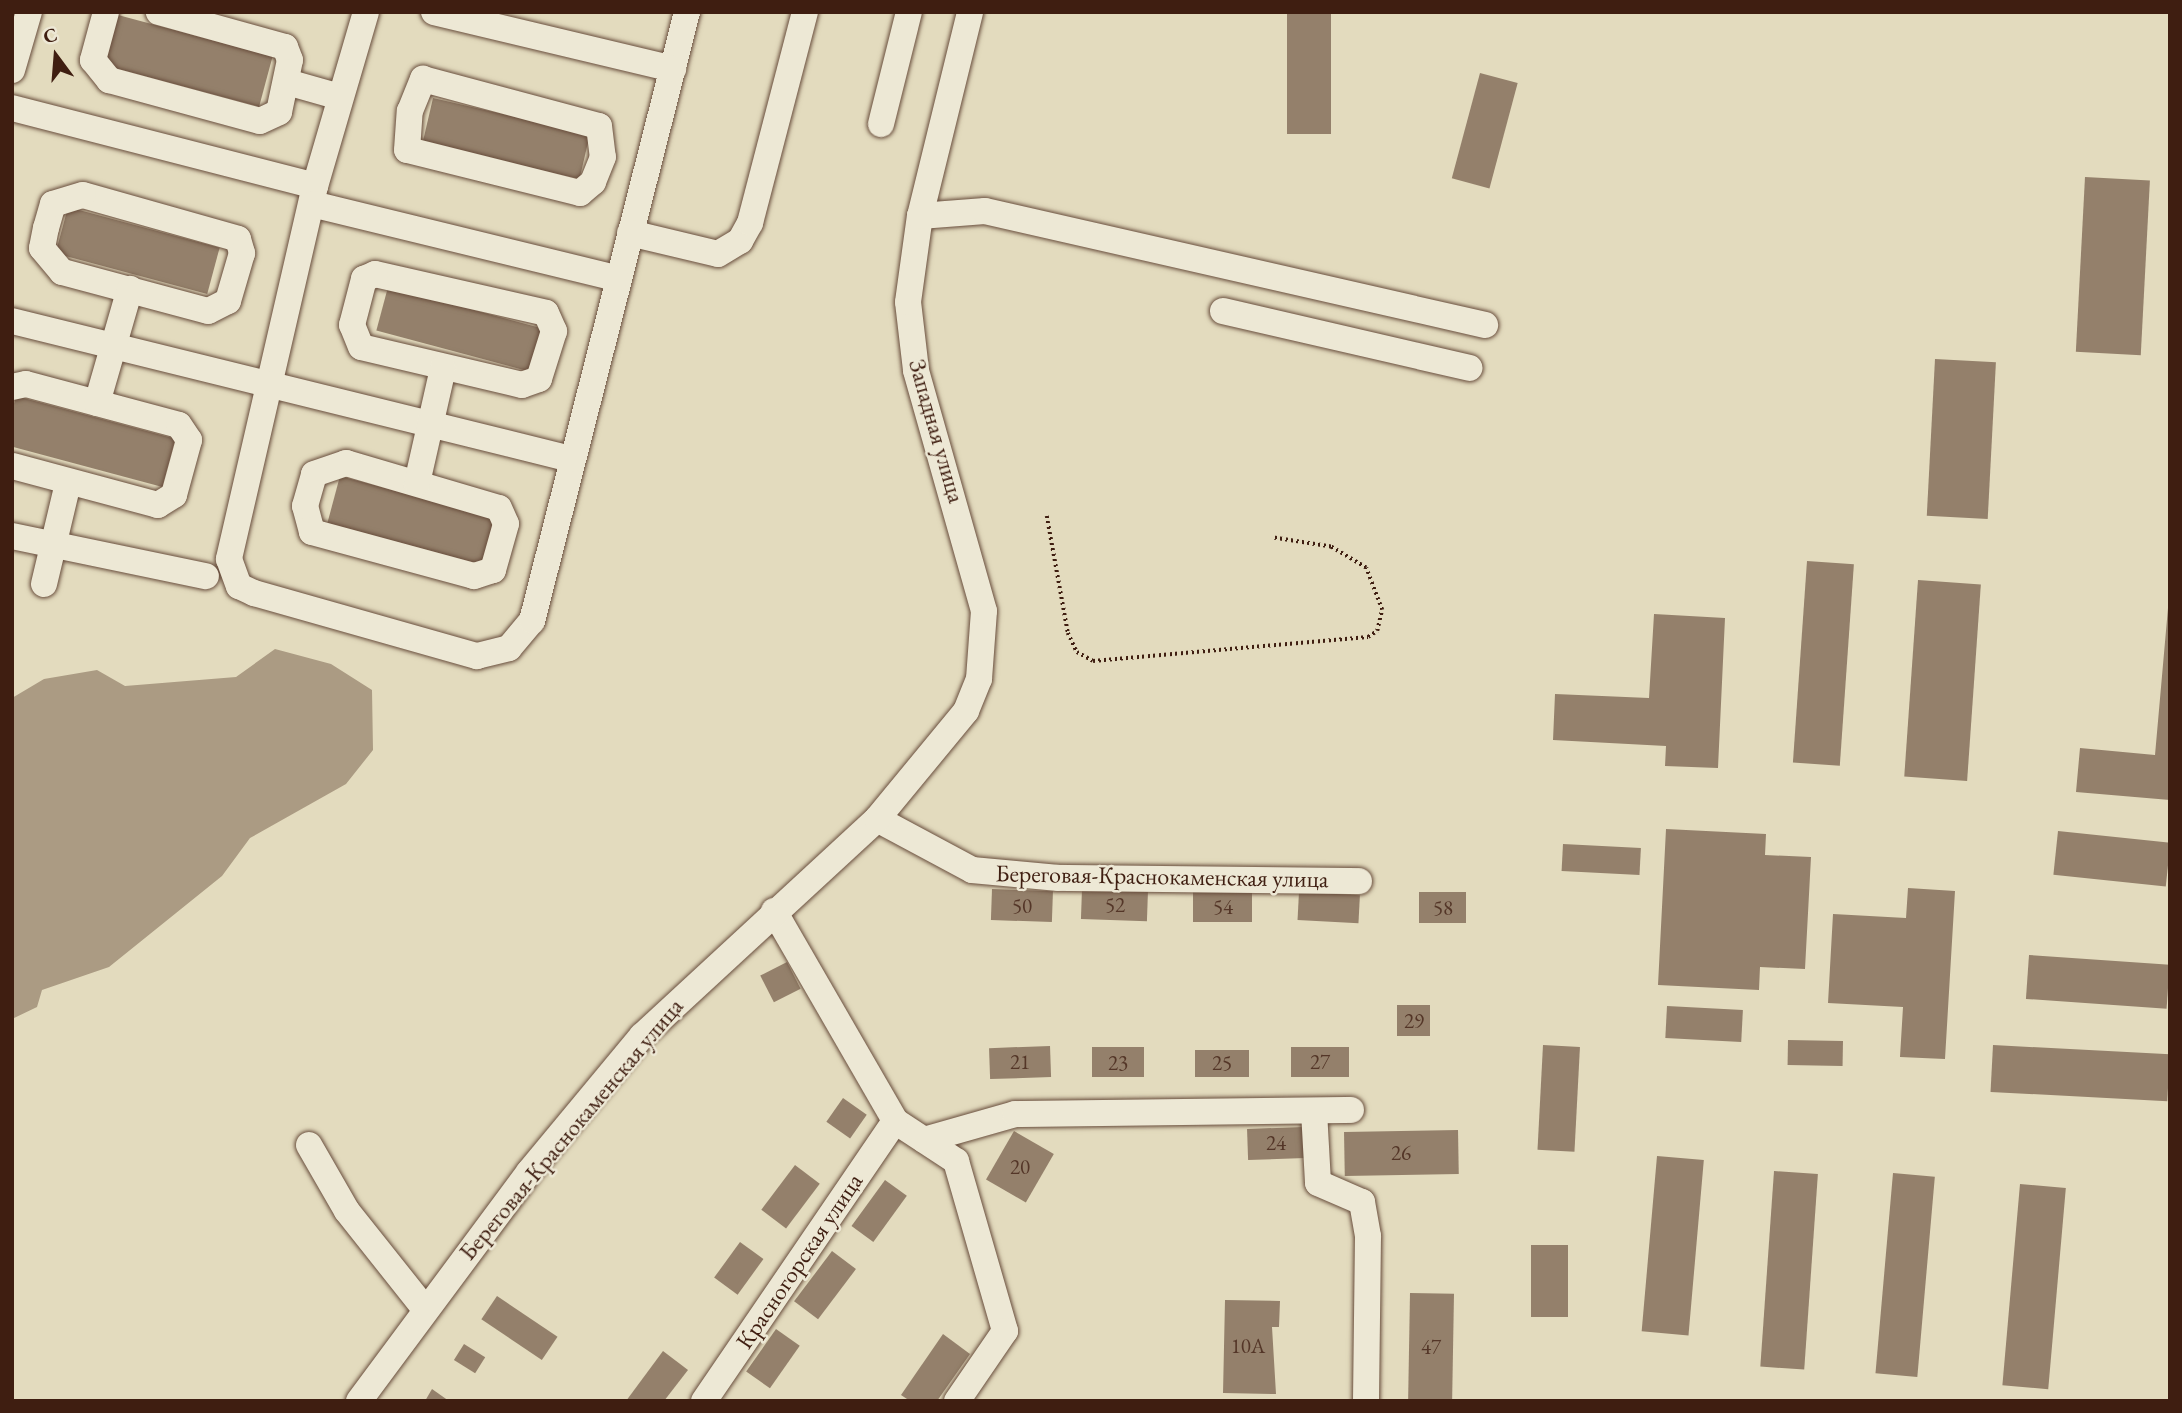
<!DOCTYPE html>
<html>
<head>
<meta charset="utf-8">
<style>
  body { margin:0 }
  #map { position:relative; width:2182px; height:1413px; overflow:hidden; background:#e3dbbe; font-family:"EB Garamond",serif }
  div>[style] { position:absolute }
  .water>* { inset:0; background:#ab9b83 }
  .building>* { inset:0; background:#94806b; transform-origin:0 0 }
  .path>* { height:3.5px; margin-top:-1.75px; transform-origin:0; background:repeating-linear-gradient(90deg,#3f1e11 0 2px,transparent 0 5.5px) }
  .roads { filter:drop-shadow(0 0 2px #684d3c) drop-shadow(0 0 2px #684d3c) }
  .minor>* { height:26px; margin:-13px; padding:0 13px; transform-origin:13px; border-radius:13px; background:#ede8d5 }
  span { translate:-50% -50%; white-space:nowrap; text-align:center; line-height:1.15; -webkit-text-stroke:5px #ede8d5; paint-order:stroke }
  .number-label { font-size:21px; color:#543628 }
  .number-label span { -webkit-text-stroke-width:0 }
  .street-label { font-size:24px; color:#3f1e11 }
  .frame { position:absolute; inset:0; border:14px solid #3f1e11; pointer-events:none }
  .north { position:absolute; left:21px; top:21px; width:70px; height:70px; -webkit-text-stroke:5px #ede8d5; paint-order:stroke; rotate:344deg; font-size:19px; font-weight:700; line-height:28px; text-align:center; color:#3f1e11 }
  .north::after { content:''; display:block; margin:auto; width:24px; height:32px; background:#3f1e11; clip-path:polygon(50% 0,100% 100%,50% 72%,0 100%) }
</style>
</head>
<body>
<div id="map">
  <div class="water">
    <div style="clip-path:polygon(275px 649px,331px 664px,372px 690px,373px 750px,346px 784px,250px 838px,222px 876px,109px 967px,42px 990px,37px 1007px,12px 1019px,12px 698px,44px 679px,97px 670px,125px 686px,236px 677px)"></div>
  </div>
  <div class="building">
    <div style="left:1287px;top:12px;width:44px;height:122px"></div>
    <div style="left:118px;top:15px;width:160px;height:52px;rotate:15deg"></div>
    <div style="left:1480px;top:73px;width:39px;height:109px;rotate:15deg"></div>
    <div style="left:433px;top:98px;width:161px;height:46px;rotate:13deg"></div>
    <div style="left:2085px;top:177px;width:65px;height:175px;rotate:3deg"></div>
    <div style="left:68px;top:207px;width:157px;height:48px;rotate:15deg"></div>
    <div style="left:388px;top:287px;width:161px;height:45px;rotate:15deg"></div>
    <div style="left:1935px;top:359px;width:61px;height:157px;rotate:3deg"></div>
    <div style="left:16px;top:396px;width:165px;height:50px;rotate:15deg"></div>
    <div style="left:340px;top:476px;width:160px;height:49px;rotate:15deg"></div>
    <div style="left:1807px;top:561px;width:47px;height:202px;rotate:4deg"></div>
    <div style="left:1918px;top:580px;width:63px;height:197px;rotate:4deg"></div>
    <div style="clip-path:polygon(2168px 608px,2170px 800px,2076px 792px,2080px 748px,2155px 755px)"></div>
    <div style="clip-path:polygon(1654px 614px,1725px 618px,1718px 768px,1665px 766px,1666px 746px,1553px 740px,1555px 694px,1649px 698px)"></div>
    <div style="clip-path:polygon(1666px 829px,1766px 834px,1765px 855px,1811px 857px,1805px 969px,1760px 967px,1759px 990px,1658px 985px)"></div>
    <div style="left:2058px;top:831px;width:113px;height:44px;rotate:6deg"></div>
    <div style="left:1563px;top:844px;width:78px;height:27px;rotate:3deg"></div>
    <div style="clip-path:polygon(1908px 888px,1955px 891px,1945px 1059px,1900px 1057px,1903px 1007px,1828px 1003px,1833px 914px,1906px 918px)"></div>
    <div style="left:992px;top:889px;width:61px;height:31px;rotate:2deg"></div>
    <div style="left:1082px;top:889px;width:66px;height:30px;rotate:2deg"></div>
    <div style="left:1252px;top:891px;width:31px;height:59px;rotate:90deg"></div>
    <div style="left:1299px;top:892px;width:61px;height:28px;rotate:3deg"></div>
    <div style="left:1419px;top:892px;width:47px;height:31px"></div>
    <div style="left:2029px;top:955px;width:141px;height:44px;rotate:4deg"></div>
    <div style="left:787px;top:962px;width:30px;height:30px;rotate:63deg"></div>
    <div style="left:1397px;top:1005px;width:33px;height:31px"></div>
    <div style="left:1667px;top:1006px;width:76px;height:32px;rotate:3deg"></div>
    <div style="left:1788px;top:1040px;width:55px;height:25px;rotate:1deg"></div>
    <div style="left:1543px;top:1045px;width:37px;height:105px;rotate:3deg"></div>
    <div style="left:1993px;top:1045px;width:177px;height:47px;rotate:3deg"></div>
    <div style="left:1050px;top:1046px;width:31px;height:61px;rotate:88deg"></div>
    <div style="left:1144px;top:1047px;width:30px;height:52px;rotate:90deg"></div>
    <div style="left:1291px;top:1047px;width:58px;height:30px"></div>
    <div style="left:1195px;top:1050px;width:54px;height:27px"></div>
    <div style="left:843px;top:1098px;width:29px;height:29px;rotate:35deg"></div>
    <div style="left:1304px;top:1127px;width:31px;height:57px;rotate:88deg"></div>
    <div style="left:1458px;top:1130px;width:44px;height:114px;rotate:89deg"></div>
    <div style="left:1014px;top:1131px;width:46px;height:56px;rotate:30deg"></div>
    <div style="left:1657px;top:1156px;width:47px;height:176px;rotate:5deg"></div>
    <div style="left:795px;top:1165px;width:31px;height:56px;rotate:37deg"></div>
    <div style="left:1774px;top:1171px;width:44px;height:196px;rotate:4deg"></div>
    <div style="left:1893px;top:1173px;width:42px;height:201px;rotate:5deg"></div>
    <div style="left:885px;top:1180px;width:27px;height:57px;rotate:36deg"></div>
    <div style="left:2020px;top:1184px;width:46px;height:202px;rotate:5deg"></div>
    <div style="left:740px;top:1242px;width:29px;height:44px;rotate:36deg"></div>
    <div style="left:1531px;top:1245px;width:37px;height:72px"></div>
    <div style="left:832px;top:1251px;width:30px;height:63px;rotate:37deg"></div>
    <div style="left:1410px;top:1293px;width:44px;height:108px;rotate:1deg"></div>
    <div style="left:497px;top:1296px;width:73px;height:28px;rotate:34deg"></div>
    <div style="clip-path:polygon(1225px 1300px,1280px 1301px,1279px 1327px,1272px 1327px,1276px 1394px,1223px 1393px)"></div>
    <div style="left:776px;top:1329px;width:29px;height:52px;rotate:35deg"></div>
    <div style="clip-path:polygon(943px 1334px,970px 1354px,937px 1401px,910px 1401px,901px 1395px)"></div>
    <div style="left:464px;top:1344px;width:25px;height:19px;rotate:32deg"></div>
    <div style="clip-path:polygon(663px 1351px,688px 1370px,664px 1401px,626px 1401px)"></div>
    <div style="clip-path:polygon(432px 1389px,449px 1401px,425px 1401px)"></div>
  </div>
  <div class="path">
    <div style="left:1047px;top:516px;width:119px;rotate:79.8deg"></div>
    <div style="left:1068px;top:633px;width:21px;rotate:65deg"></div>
    <div style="left:1077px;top:652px;width:18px;rotate:29deg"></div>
    <div style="left:1093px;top:661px;width:276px;rotate:-5deg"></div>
    <div style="left:1368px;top:637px;width:11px;rotate:-34deg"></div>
    <div style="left:1377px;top:631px;width:22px;rotate:-77deg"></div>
    <div style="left:1382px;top:610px;width:45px;rotate:-110.9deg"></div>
    <div style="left:1366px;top:568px;width:41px;rotate:-149deg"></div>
    <div style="left:1331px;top:547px;width:58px;rotate:-171deg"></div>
  </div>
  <div class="roads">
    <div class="minor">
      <div style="left:106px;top:12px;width:50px;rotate:105.2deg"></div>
      <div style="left:93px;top:60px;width:26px;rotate:51deg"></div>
      <div style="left:109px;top:80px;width:156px;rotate:15.2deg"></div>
      <div style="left:260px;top:121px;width:21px;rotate:-25deg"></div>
      <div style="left:279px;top:112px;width:53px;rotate:-78.1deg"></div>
      <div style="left:290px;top:60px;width:14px;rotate:-111deg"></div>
      <div style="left:285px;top:47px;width:131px;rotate:-164.5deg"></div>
      <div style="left:366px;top:12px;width:181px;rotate:106.3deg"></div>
      <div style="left:315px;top:186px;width:383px;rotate:103deg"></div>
      <div style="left:229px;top:559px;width:29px;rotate:70deg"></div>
      <div style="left:239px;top:586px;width:17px;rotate:25deg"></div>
      <div style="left:254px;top:593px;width:232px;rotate:15.8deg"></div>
      <div style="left:477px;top:656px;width:33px;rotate:-14deg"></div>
      <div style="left:509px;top:648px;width:35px;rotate:-50deg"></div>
      <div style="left:532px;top:621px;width:628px;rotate:-75.72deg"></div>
      <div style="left:434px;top:12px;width:246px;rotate:13.4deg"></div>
      <div style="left:12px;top:70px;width:60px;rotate:-73.7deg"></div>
      <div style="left:423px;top:79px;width:182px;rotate:15deg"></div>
      <div style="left:599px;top:126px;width:31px;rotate:83deg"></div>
      <div style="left:603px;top:157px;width:27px;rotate:112deg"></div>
      <div style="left:593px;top:182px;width:17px;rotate:140deg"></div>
      <div style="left:580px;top:193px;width:178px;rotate:-166deg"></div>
      <div style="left:407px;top:150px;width:39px;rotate:-86deg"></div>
      <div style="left:410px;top:111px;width:35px;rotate:-68deg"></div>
      <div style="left:287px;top:82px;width:55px;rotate:15.8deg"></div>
      <div style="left:12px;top:108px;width:313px;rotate:14.4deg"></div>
      <div style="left:881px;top:124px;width:115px;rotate:-76deg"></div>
      <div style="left:83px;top:195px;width:161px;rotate:15.8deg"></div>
      <div style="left:238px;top:239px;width:15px;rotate:74deg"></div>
      <div style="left:242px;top:253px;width:50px;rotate:106.3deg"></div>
      <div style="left:228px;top:301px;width:22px;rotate:153deg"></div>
      <div style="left:208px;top:311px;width:151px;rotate:-165deg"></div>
      <div style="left:62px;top:272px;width:31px;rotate:-130deg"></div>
      <div style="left:42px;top:248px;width:20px;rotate:-79deg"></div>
      <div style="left:46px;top:228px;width:25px;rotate:-74deg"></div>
      <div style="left:53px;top:204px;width:31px;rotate:-17deg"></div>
      <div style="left:312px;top:204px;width:312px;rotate:13.7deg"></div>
      <div style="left:920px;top:216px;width:65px;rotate:-4.4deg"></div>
      <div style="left:985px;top:211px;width:513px;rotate:12.84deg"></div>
      <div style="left:630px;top:233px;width:90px;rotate:13.4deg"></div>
      <div style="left:718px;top:254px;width:26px;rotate:-31deg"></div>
      <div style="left:740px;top:241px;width:21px;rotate:-61deg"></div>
      <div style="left:750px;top:223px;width:218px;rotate:-75.4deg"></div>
      <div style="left:375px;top:274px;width:175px;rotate:12.8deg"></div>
      <div style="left:546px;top:313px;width:20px;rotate:66deg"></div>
      <div style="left:554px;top:331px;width:50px;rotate:107.4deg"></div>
      <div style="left:539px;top:379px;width:18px;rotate:161deg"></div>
      <div style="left:522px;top:385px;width:165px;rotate:-166.7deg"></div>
      <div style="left:361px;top:347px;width:24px;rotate:-112deg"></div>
      <div style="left:352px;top:325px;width:48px;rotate:-75.4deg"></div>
      <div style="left:364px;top:279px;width:12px;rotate:-24deg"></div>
      <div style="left:1223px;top:311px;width:253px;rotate:13deg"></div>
      <div style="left:12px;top:321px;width:576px;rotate:13.87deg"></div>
      <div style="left:12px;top:387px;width:14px;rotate:-12deg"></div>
      <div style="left:26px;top:384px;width:158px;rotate:15deg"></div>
      <div style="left:179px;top:425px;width:18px;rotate:56deg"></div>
      <div style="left:189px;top:440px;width:57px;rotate:105.3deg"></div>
      <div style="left:174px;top:495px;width:19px;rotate:148deg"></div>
      <div style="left:158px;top:505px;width:151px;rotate:-165deg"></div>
      <div style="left:97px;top:403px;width:119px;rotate:-73.9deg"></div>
      <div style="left:346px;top:463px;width:159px;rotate:16.4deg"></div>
      <div style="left:499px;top:508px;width:17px;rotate:66deg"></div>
      <div style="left:506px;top:524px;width:48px;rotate:105.8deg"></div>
      <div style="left:493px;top:570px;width:20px;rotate:162deg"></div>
      <div style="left:474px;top:576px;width:168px;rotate:-164.8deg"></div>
      <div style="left:312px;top:532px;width:27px;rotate:-105deg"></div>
      <div style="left:305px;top:506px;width:33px;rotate:-74deg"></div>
      <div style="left:314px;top:474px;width:34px;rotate:-19deg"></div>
      <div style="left:417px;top:483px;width:117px;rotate:-77.2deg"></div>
      <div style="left:12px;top:536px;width:198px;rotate:11.7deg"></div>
      <div style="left:44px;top:584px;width:104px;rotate:-76.6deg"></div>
      <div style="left:877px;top:819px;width:108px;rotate:28.2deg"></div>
      <div style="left:972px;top:870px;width:87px;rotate:5.3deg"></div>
      <div style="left:1059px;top:878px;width:300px;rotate:0.6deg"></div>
      <div style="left:774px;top:911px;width:242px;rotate:60deg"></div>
      <div style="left:895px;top:1121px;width:73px;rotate:33.3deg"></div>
      <div style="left:956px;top:1161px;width:177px;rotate:73.9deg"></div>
      <div style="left:1005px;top:1331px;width:85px;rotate:124.4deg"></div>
      <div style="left:1314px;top:1111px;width:72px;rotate:86.8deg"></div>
      <div style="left:1318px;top:1183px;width:48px;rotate:23.4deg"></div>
      <div style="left:1362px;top:1202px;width:35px;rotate:80deg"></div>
      <div style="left:1368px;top:1236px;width:165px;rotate:90.7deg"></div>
      <div style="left:924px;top:1140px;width:95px;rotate:-15.9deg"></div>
      <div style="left:1015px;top:1114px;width:336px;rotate:-0.7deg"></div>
      <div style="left:309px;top:1145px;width:76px;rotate:60.1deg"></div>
      <div style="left:347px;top:1211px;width:125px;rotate:51.5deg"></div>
      <div style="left:359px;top:1401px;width:285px;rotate:-53.4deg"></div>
      <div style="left:529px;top:1172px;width:177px;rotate:-50.3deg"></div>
      <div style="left:642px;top:1036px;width:320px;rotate:-42.7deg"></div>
      <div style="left:877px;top:819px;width:140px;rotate:-50.5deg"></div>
      <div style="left:966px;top:711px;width:35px;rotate:-68deg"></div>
      <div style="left:979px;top:679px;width:68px;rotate:-85.8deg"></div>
      <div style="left:984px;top:611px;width:250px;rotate:-105.8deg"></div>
      <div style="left:916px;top:370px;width:68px;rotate:-96.7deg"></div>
      <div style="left:908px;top:302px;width:87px;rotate:-82.1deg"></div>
      <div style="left:920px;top:216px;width:210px;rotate:-76.2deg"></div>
      <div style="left:704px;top:1401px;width:339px;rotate:-55.7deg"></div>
    </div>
  </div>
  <div class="number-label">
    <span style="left:1115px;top:905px">52</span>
    <span style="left:1022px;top:906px">50</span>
    <span style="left:1223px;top:907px">54</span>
    <span style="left:1443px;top:908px">58</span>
    <span style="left:1414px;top:1021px">29</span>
    <span style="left:1020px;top:1062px">21</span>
    <span style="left:1320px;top:1062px">27</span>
    <span style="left:1118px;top:1063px">23</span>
    <span style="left:1222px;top:1063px">25</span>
    <span style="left:1276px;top:1143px">24</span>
    <span style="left:1401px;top:1153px">26</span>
    <span style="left:1020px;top:1167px">20</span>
    <span style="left:1248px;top:1346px">10А</span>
    <span style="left:1431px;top:1347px">47</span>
  </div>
  <div class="street-label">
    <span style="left:937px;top:431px;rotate:74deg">Западная улица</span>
    <span style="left:1162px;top:876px;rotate:1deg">Береговая-Краснокаменская улица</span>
    <span style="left:571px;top:1129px;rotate:-50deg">Береговая-Краснокаменская улица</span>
    <span style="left:799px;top:1261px;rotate:-56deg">Красногорская улица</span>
  </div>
  <div class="frame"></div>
  <div class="north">С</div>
</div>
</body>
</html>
